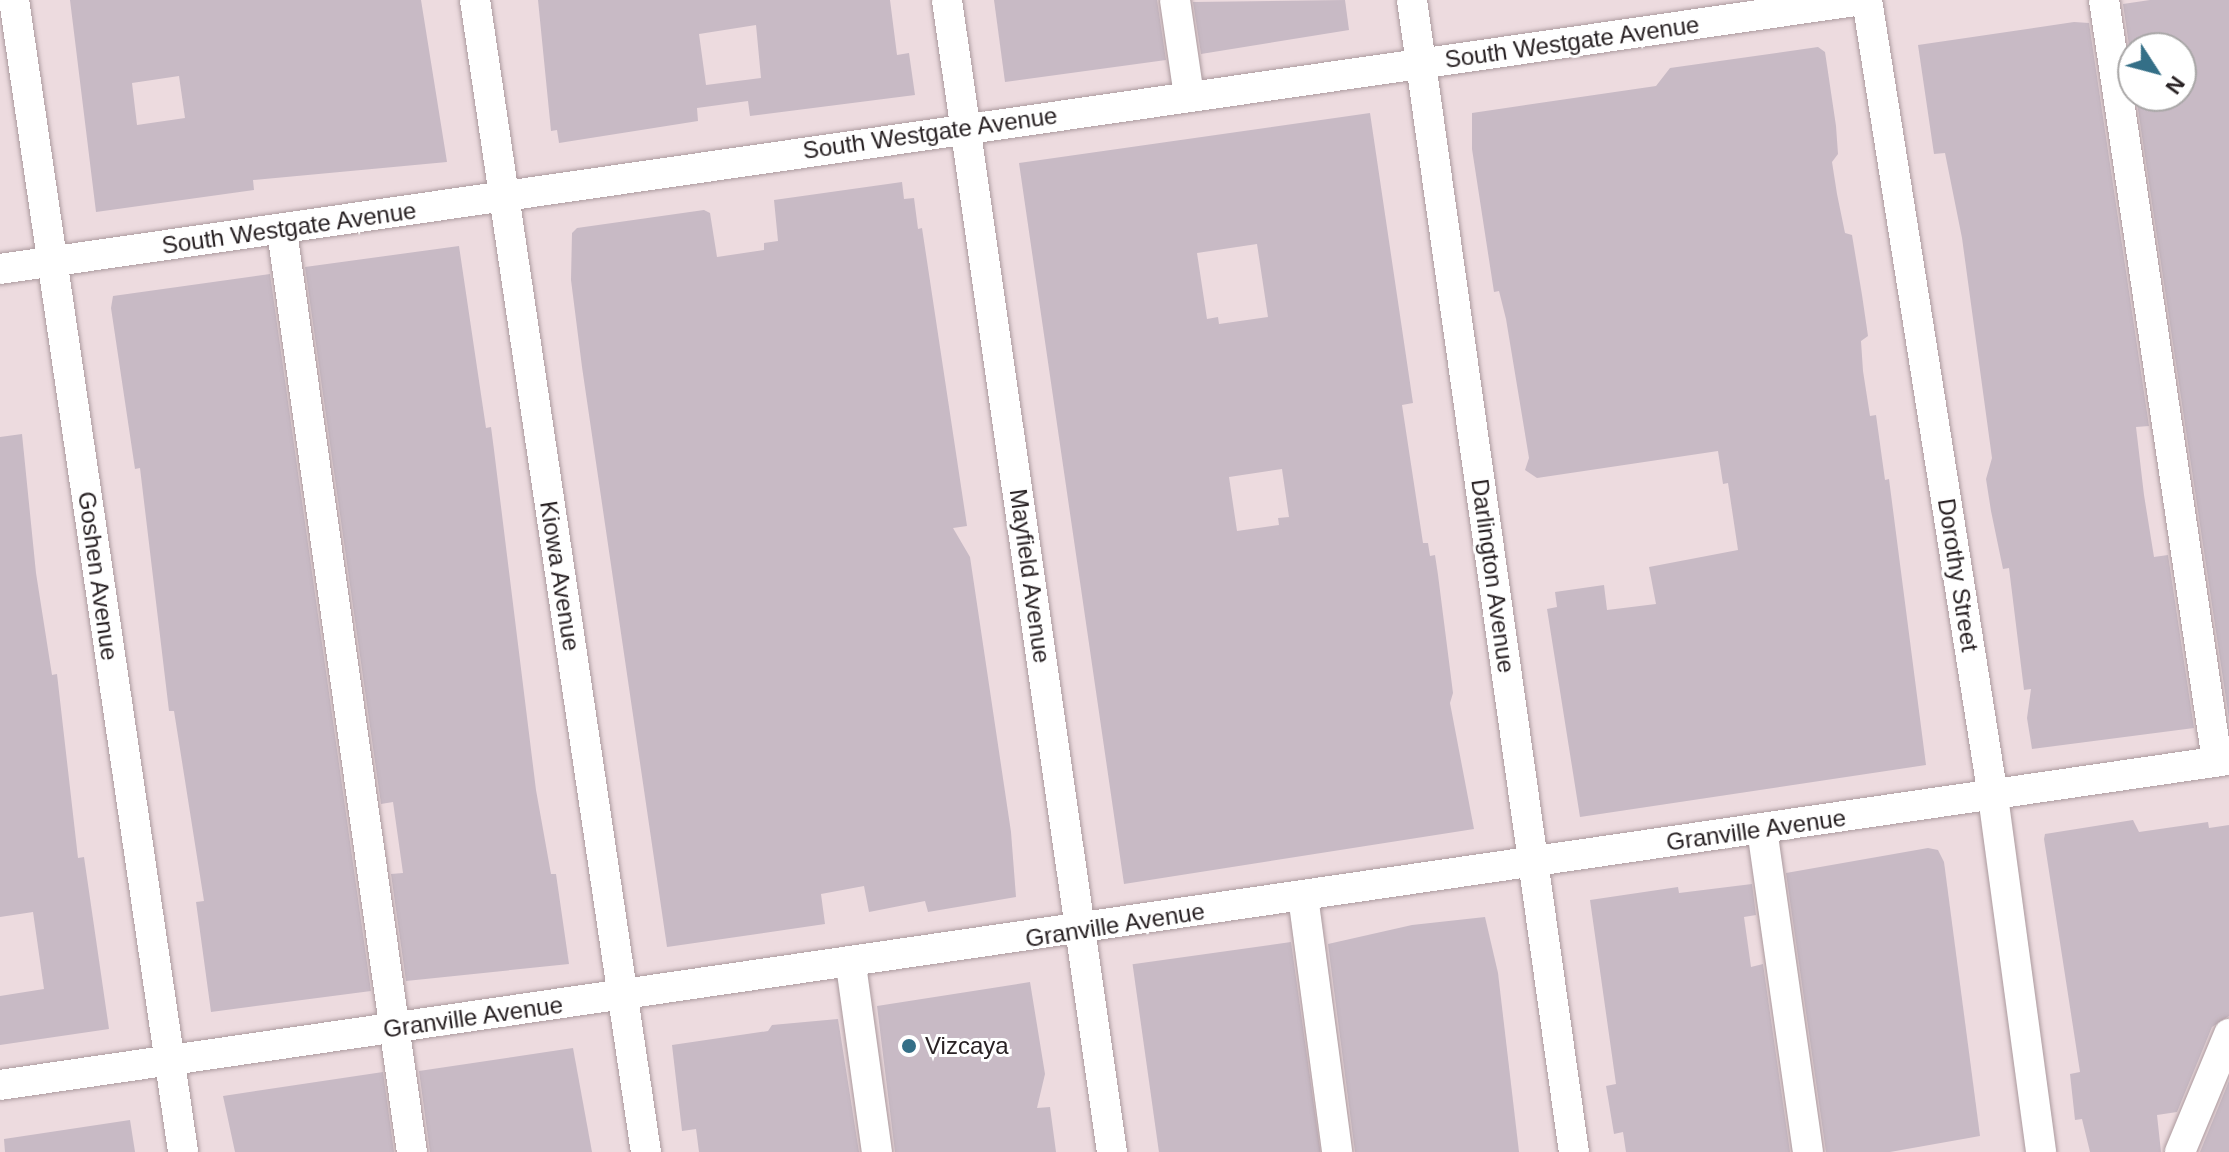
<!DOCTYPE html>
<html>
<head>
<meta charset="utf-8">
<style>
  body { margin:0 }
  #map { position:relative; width:2229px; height:1152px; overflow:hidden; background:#eddbdf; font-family:Helvetica,sans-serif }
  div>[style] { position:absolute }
  .building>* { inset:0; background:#c8bac5; transform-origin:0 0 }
  .roads { filter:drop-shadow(0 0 2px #ab9a9e) drop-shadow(0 0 2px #ab9a9e) }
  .minor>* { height:30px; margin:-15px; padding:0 15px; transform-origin:15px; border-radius:15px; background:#fff }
  .dots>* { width:22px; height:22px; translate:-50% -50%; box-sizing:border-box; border:4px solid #fff; border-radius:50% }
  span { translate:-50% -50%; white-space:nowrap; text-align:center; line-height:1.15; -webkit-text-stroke:6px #fff; paint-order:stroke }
  .street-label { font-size:24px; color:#292224 }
  .poi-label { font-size:24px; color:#292224 }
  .left { translate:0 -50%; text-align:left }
  .north { position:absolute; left:2117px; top:32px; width:80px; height:80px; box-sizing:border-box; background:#fff; border:2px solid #a9a7a7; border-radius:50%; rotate:126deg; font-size:22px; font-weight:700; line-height:32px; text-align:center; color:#292224 }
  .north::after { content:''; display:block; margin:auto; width:28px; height:36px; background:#346f87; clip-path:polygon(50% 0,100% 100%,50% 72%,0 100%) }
</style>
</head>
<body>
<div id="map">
  <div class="building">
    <div style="clip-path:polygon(evenodd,70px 0,421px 0,447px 162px,253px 180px,254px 190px,96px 212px,70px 0,179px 76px,185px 118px,137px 125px,132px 83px,179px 76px)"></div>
    <div style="clip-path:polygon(evenodd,538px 0,890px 0,897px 55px,909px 53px,915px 95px,750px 116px,748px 101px,697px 108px,698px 121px,559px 143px,557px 130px,551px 131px,538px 0,756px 25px,761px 78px,706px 85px,699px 34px,756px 25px)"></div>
    <div style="clip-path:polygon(994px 0,1157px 0,1166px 60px,1005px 82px)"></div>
    <div style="clip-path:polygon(1345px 0,1349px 30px,1201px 54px,1193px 2px)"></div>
    <div style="clip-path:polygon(2150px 0,2229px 0,2229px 719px,2136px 96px,2181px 96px,2181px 48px,2133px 48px,2133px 73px,2123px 4px)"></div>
    <div style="clip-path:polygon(2074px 22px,2089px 23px,2149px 426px,2136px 427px,2144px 495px,2154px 557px,2168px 555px,2194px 728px,2032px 749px,2027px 718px,2031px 689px,2024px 690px,2009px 568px,2003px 569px,1991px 511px,1986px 479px,1992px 458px,1962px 238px,1945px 153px,1934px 154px,1918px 45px)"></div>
    <div style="clip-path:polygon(1818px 47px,1825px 52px,1836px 126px,1838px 154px,1832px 162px,1837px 194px,1845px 233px,1852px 235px,1862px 295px,1868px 336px,1861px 341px,1863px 371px,1870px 416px,1876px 415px,1885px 480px,1889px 479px,1926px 765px,1580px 817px,1547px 609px,1557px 607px,1555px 592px,1604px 585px,1607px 610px,1656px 604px,1649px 567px,1738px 550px,1728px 483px,1723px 484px,1718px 451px,1537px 478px,1525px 470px,1529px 458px,1506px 319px,1499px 291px,1494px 292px,1472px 149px,1472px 113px,1656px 86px,1670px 68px)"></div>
    <div style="clip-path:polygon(evenodd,1370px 113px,1413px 403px,1402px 405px,1423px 543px,1428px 543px,1430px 556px,1435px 555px,1438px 575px,1453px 693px,1450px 703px,1474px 829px,1124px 884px,1019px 163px,1370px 113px,1257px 244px,1268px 317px,1219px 324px,1218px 317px,1207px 319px,1197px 253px,1257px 244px,1370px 113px,1282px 469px,1289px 517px,1278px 518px,1279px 525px,1237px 531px,1229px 477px,1282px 469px)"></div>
    <div style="clip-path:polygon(902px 182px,904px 199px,914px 198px,918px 229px,922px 228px,967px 526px,953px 528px,970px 557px,1011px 832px,1016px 897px,928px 912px,925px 901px,869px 912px,864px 886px,821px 894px,825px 924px,667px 947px,582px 367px,571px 280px,572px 233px,577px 228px,704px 210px,710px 213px,717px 257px,764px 250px,764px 243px,778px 241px,774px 200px)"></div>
    <div style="clip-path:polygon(459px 246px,486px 428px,491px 427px,494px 450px,536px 790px,551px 874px,556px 874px,569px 964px,406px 981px,391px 874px,403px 873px,393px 802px,381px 804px,305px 267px)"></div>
    <div style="clip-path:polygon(270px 274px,371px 991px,211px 1012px,196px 902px,204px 901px,174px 711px,169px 711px,140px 468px,135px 469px,111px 308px,113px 296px)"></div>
    <div style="clip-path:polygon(22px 434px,36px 573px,52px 675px,57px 674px,78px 858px,84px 857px,109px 1029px,0 1045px,0 996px,44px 989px,33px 912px,0 917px,0 437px)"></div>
    <div style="clip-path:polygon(2133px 820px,2139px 832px,2208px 822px,2209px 828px,2229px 825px,2229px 1016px,2212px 1027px,2177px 1112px,2157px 1115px,2161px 1152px,2090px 1152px,2082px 1119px,2075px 1120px,2070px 1074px,2080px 1072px,2044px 839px,2045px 834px)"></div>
    <div style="clip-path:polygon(1928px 848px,1938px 850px,1944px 862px,1980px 1136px,1890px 1152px,1826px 1152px,1786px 873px)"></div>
    <div style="clip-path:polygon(1752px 884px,1756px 915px,1744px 917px,1751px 967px,1763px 964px,1790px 1152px,1626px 1152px,1623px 1132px,1614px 1134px,1606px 1086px,1616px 1084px,1590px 900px,1678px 887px,1679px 893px)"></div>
    <div style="clip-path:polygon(1485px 917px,1498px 973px,1519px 1152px,1355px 1152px,1328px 944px,1412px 925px)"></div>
    <div style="left:1291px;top:942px;width:212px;height:160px;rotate:82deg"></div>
    <div style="clip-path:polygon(1030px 982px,1045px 1074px,1037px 1108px,1050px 1107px,1056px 1152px,895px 1152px,877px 1006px)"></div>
    <div style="clip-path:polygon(838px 1019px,859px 1152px,699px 1152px,696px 1129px,682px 1131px,672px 1045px,768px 1031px,772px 1025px)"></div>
    <div style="clip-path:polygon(573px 1048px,592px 1152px,430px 1152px,419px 1071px)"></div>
    <div style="clip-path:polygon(383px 1072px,394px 1152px,235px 1152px,223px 1096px)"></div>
    <div style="clip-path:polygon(2229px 1081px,2229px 1152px,2200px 1152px)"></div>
    <div style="clip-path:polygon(130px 1120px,135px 1152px,5px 1152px,4px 1139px)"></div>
  </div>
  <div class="roads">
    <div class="minor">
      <div style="left:14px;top:0;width:1164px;rotate:81.65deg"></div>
      <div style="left:475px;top:0;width:1165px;rotate:81.56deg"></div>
      <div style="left:947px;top:0;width:1164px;rotate:81.85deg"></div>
      <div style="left:1175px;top:0;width:97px;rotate:81.7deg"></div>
      <div style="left:1412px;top:0;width:1163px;rotate:82deg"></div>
      <div style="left:1867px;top:0;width:806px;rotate:81.01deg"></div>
      <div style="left:1993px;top:796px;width:359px;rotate:82.3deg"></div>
      <div style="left:2104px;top:0;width:769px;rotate:81.55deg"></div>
      <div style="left:282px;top:231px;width:930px;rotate:81.97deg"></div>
      <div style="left:0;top:269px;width:1880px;rotate:-8.22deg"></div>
      <div style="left:1762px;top:829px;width:326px;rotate:81.9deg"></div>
      <div style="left:1303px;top:896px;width:258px;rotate:82.4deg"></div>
      <div style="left:851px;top:965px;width:189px;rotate:82.1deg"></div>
      <div style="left:0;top:1085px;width:2253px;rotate:-8.3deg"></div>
      <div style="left:2180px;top:1152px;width:128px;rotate:-67.4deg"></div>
    </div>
  </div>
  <div class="dots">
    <div style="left:909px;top:1046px;background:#346f87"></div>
  </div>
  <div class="street-label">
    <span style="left:1572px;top:42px;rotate:-8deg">South Westgate Avenue</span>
    <span style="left:930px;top:133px;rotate:-8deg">South Westgate Avenue</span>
    <span style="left:289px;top:228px;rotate:-8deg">South Westgate Avenue</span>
    <span style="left:1958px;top:575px;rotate:81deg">Dorothy Street</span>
    <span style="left:98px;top:576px;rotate:82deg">Goshen Avenue</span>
    <span style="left:560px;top:576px;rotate:81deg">Kiowa Avenue</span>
    <span style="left:1030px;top:576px;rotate:82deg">Mayfield Avenue</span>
    <span style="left:1493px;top:576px;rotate:82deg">Darlington Avenue</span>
    <span style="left:1756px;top:830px;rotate:-8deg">Granville Avenue</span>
    <span style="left:1115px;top:925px;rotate:-9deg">Granville Avenue</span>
    <span style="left:473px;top:1017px;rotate:-8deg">Granville Avenue</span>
  </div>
  <div class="poi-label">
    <span class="left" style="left:925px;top:1046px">Vizcaya</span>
  </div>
  <div class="north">N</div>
</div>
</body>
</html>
